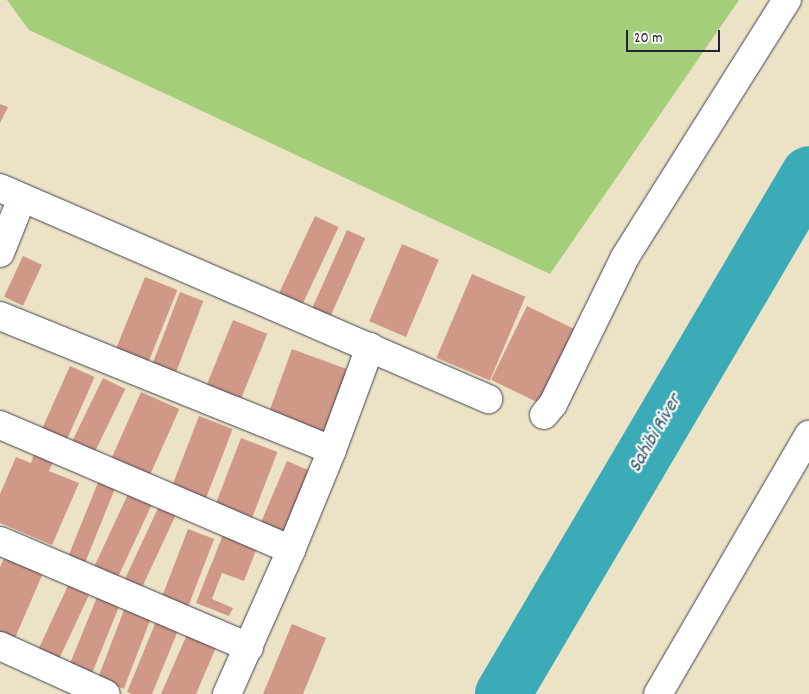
<!DOCTYPE html>
<html>
<head>
<meta charset="utf-8">
<style>
  body { margin:0 }
  #map { position:relative; width:809px; height:694px; overflow:hidden; background:#ece3c6; font-family:Dekko,sans-serif }
  div>[style] { position:absolute }
  .green>* { inset:0; background:#a5ce7a }
  .river>* { height:56px; margin:-28px; padding:0 28px; transform-origin:28px; border-radius:28px; background:#3cabb8 }
  .building>* { inset:0; background:#d09987; transform-origin:0 0 }
  .roads { filter:drop-shadow(0 0 1px #403f50) drop-shadow(0 0 1px #403f50) }
  .street>* { height:28px; margin:-14px; padding:0 14px; transform-origin:14px; border-radius:14px; background:#fff }
  span { translate:-50% -50%; white-space:nowrap; text-align:center; line-height:1.15; -webkit-text-stroke:4.5px #f6f6f2; paint-order:stroke }
  .water-label { font-size:20px; color:#2c596d; font-style:italic }
  .scale { position:absolute; left:626px; top:30px; width:94px; height:22px; box-sizing:border-box; border:2px solid #22223b; border-top:0; padding-left:6px; font-size:15px; line-height:18px; white-space:nowrap; color:#22223b; -webkit-text-stroke:4px #f6f6f2; paint-order:stroke }
</style>
</head>
<body>
<div id="map">
  <div class="green">
    <div style="clip-path:polygon(7px 0,739px 0,550px 274px,29px 30px)"></div>
  </div>
  <div class="river">
    <div style="left:503px;top:694px;width:603px;rotate:-59.52deg"></div>
  </div>
  <div class="building">
    <div style="clip-path:polygon(0 104px,8px 107px,0 123px)"></div>
    <div style="left:315px;top:216px;width:26px;height:85px;rotate:25deg"></div>
    <div style="left:347px;top:230px;width:20px;height:86px;rotate:24deg"></div>
    <div style="left:402px;top:244px;width:40px;height:84px;rotate:23deg"></div>
    <div style="left:23px;top:256px;width:21px;height:45px;rotate:25deg"></div>
    <div style="left:472px;top:274px;width:58px;height:91px;rotate:23deg"></div>
    <div style="left:145px;top:277px;width:35px;height:82px;rotate:22deg"></div>
    <div style="left:180px;top:292px;width:25px;height:76px;rotate:21deg"></div>
    <div style="left:527px;top:306px;width:60px;height:82px;rotate:26deg"></div>
    <div style="left:233px;top:320px;width:37px;height:71px;rotate:22deg"></div>
    <div style="left:292px;top:349px;width:64px;height:74px;rotate:20deg"></div>
    <div style="left:70px;top:366px;width:27px;height:70px;rotate:24deg"></div>
    <div style="left:103px;top:378px;width:25px;height:76px;rotate:26deg"></div>
    <div style="left:141px;top:392px;width:42px;height:81px;rotate:24deg"></div>
    <div style="left:199px;top:416px;width:36px;height:85px;rotate:21deg"></div>
    <div style="left:241px;top:438px;width:39px;height:80px;rotate:21deg"></div>
    <div style="clip-path:polygon(34px 454px,53px 462px,49px 471px,79px 483px,52px 545px,0 523px,0 494px,16px 457px,31px 463px)"></div>
    <div style="left:287px;top:461px;width:34px;height:76px;rotate:23deg"></div>
    <div style="left:99px;top:480px;width:18px;height:84px;rotate:22deg"></div>
    <div style="left:129px;top:492px;width:26px;height:85px;rotate:25deg"></div>
    <div style="left:159px;top:506px;width:19px;height:83px;rotate:25deg"></div>
    <div style="clip-path:polygon(226px 527px,260px 540px,244px 581px,222px 573px,212px 599px,233px 608px,229px 616px,196px 603px)"></div>
    <div style="left:188px;top:529px;width:28px;height:75px;rotate:21deg"></div>
    <div style="clip-path:polygon(5px 556px,43px 573px,12px 645px,0 640px,0 567px)"></div>
    <div style="left:72px;top:577px;width:23px;height:84px;rotate:25deg"></div>
    <div style="left:99px;top:592px;width:24px;height:81px;rotate:22deg"></div>
    <div style="left:126px;top:605px;width:28px;height:79px;rotate:21deg"></div>
    <div style="clip-path:polygon(157px 619px,179px 628px,152px 694px,132px 694px,127px 692px)"></div>
    <div style="clip-path:polygon(292px 624px,326px 638px,303px 694px,263px 694px)"></div>
    <div style="clip-path:polygon(188px 632px,217px 645px,196px 694px,161px 694px)"></div>
  </div>
  <div class="roads">
    <div class="street">
      <div style="left:0;top:188px;width:532px;rotate:23.38deg"></div>
      <div style="left:0;top:253px;width:59px;rotate:-68.2deg"></div>
      <div style="left:0;top:316px;width:358px;rotate:22deg"></div>
      <div style="left:544px;top:415px;width:14px;rotate:-51deg"></div>
      <div style="left:553px;top:404px;width:164px;rotate:-63.9deg"></div>
      <div style="left:625px;top:257px;width:304px;rotate:-57.8deg"></div>
      <div style="left:0;top:425px;width:317px;rotate:23.2deg"></div>
      <div style="left:0;top:541px;width:271px;rotate:23.1deg"></div>
      <div style="left:0;top:646px;width:116px;rotate:24.4deg"></div>
      <div style="left:227px;top:694px;width:158px;rotate:-66deg"></div>
      <div style="left:291px;top:550px;width:108px;rotate:-67.7deg"></div>
      <div style="left:332px;top:450px;width:110px;rotate:-69.7deg"></div>
      <div style="left:658px;top:694px;width:300px;rotate:-59.8deg"></div>
    </div>
  </div>
  <div class="water-label">
    <span style="left:656px;top:434px;rotate:-60deg">Sahibi River</span>
  </div>
  <div class="scale">20 m</div>
</div>
</body>
</html>
